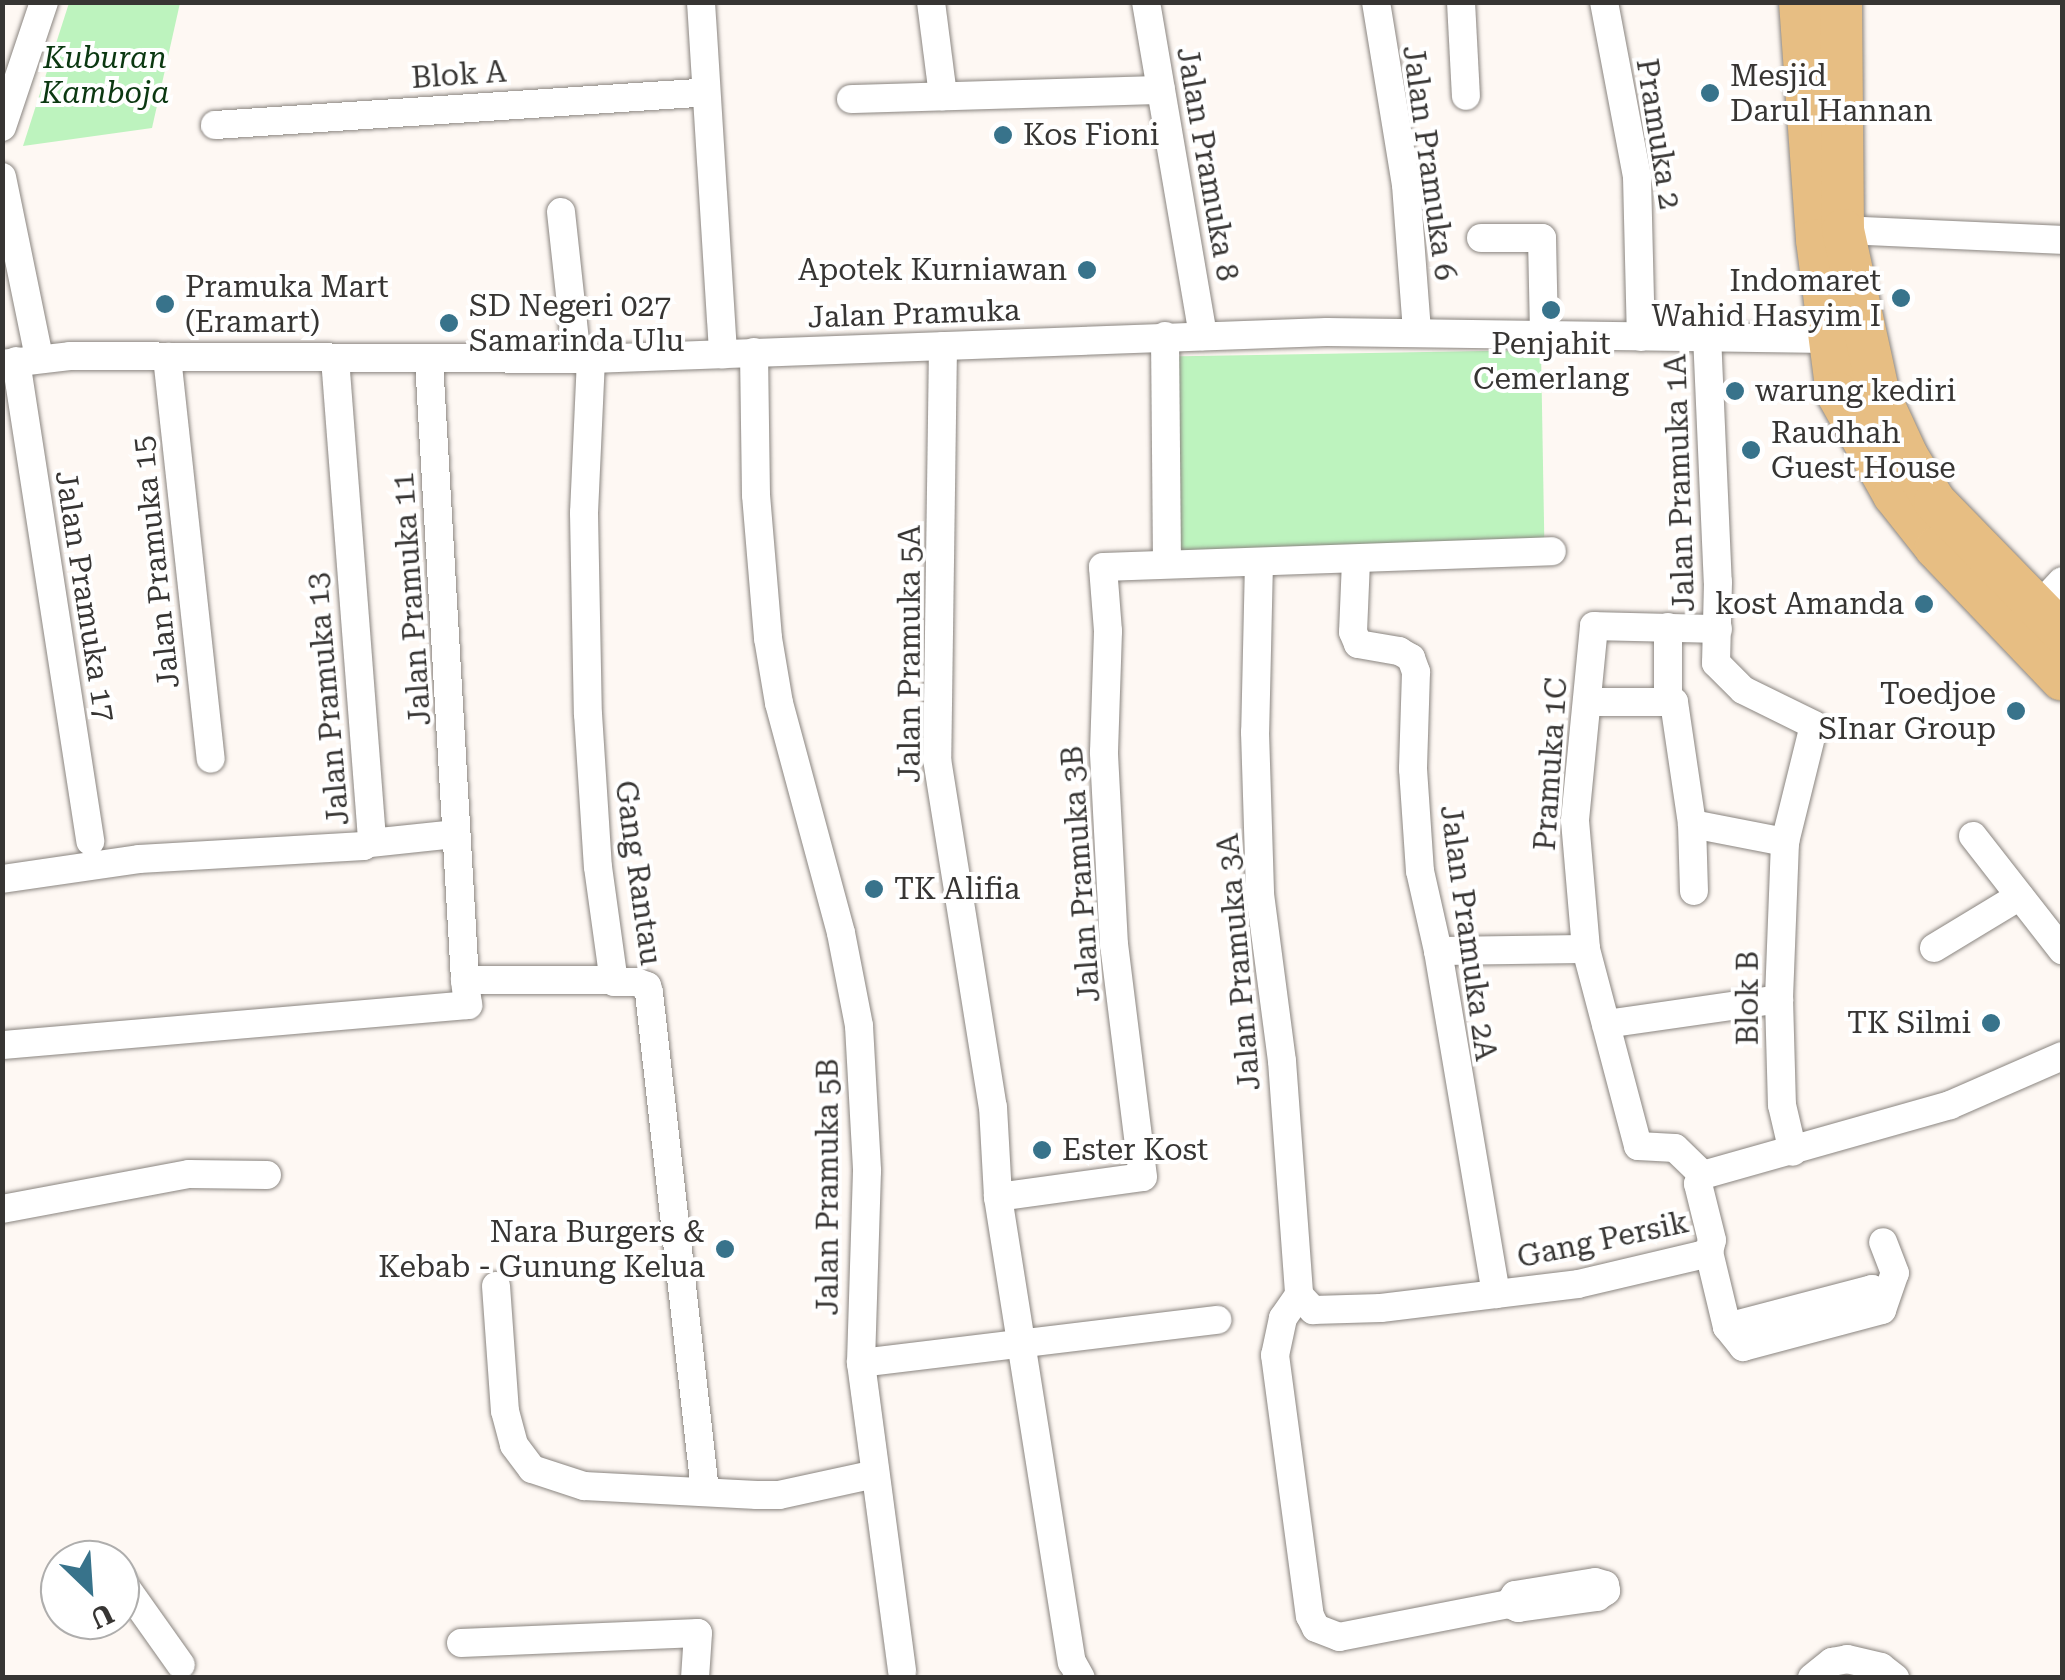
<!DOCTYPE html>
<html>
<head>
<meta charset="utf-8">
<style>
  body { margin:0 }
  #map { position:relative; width:2065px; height:1680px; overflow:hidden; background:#fef8f3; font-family:"Roboto Serif",serif }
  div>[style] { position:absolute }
  .green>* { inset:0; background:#bdf3be; transform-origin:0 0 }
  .roads { filter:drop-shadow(0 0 2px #8a8580) drop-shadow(0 0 2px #8a8580) }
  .minor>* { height:28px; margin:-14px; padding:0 14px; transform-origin:14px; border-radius:14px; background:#fff }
  .primary>* { height:42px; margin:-21px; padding:0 21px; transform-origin:21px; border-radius:21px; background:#e7be83 }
  .dots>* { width:28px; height:28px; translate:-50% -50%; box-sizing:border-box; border:5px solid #fff; border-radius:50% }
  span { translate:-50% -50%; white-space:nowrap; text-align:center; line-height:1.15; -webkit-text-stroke:8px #fff; paint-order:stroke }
  .park-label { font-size:30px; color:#0b3811; font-style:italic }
  .street-label { font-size:30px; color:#373533 }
  .poi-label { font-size:30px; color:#373533 }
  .left { translate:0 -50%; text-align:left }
  .right { translate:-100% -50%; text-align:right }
  .frame { position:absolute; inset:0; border:5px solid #373533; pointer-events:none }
  .north { position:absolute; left:40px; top:1540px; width:100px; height:100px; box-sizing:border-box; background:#fff; border:2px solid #afaead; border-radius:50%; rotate:155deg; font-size:28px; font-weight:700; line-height:40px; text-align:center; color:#373533 }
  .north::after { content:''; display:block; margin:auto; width:35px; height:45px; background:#38738b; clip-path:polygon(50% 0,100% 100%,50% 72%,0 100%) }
</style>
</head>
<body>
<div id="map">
  <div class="green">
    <div style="clip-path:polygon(69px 3px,180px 3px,152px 128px,23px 146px)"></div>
    <div style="left:1541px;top:350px;width:195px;height:389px;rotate:89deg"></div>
  </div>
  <div class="roads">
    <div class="minor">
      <div style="left:701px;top:2px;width:353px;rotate:86.4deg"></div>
      <div style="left:931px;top:2px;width:95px;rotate:82.7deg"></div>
      <div style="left:1146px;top:2px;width:339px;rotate:80.3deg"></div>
      <div style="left:1376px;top:2px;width:185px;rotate:80.7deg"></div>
      <div style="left:1406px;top:185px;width:148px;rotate:85.7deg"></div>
      <div style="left:1461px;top:2px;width:94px;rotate:87deg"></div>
      <div style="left:1604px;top:2px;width:178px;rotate:79.3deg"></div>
      <div style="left:1637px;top:177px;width:160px;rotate:88.6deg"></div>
      <div style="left:851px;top:99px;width:310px;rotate:-1.7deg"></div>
      <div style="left:215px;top:125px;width:492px;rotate:-3.8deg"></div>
      <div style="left:2px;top:127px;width:132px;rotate:-71.4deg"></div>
      <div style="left:2px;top:177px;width:184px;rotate:78.4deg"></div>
      <div style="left:561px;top:212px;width:148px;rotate:83.8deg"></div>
      <div style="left:1843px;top:230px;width:219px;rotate:2.6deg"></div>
      <div style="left:1481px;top:238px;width:61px"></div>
      <div style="left:1542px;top:238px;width:98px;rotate:88.8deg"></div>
      <div style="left:1707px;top:335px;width:247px;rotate:87.5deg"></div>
      <div style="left:1718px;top:582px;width:81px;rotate:91.4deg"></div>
      <div style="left:1716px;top:663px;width:38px;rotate:45deg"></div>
      <div style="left:1743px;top:690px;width:79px;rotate:26.2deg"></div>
      <div style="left:1814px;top:725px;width:121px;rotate:103.9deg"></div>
      <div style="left:1785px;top:842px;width:157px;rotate:92.2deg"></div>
      <div style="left:1779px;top:999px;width:106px;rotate:88.4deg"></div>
      <div style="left:1782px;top:1105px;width:48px;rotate:76.8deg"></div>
      <div style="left:1165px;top:336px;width:227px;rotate:89.5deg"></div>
      <div style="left:943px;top:346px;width:413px;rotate:90.8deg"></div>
      <div style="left:937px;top:759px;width:352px;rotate:80.9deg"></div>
      <div style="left:993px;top:1107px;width:90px;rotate:86.8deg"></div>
      <div style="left:998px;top:1197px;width:471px;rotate:81deg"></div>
      <div style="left:1072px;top:1662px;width:18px;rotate:61deg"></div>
      <div style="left:754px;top:352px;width:143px;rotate:89.2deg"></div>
      <div style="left:756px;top:495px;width:144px;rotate:85.2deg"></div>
      <div style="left:768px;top:638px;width:66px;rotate:80.4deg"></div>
      <div style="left:779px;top:703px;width:238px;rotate:74.9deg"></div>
      <div style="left:841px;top:933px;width:95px;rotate:79deg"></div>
      <div style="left:859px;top:1026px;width:145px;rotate:86.8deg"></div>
      <div style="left:867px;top:1171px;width:192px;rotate:91.8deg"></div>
      <div style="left:861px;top:1363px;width:311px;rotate:82.4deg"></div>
      <div style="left:167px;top:357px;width:404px;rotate:83.8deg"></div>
      <div style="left:591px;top:359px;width:154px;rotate:92.6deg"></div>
      <div style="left:584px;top:513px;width:201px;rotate:88.9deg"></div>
      <div style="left:588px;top:714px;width:153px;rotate:86.3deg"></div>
      <div style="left:598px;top:867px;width:116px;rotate:82.1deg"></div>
      <div style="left:614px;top:982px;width:22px"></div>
      <div style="left:636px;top:982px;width:12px;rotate:20deg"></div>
      <div style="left:647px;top:986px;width:7px;rotate:74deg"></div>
      <div style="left:649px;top:993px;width:501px;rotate:83.58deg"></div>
      <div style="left:16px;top:361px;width:486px;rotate:81.2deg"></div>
      <div style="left:429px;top:361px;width:620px;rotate:86.67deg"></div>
      <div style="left:465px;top:980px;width:149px"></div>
      <div style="left:2px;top:364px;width:68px;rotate:-6.7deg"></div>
      <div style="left:70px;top:356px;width:521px;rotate:0.33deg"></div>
      <div style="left:591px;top:359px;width:736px;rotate:-2.1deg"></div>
      <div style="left:1327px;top:332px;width:501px;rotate:0.8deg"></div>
      <div style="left:1356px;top:561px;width:71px;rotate:92.4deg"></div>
      <div style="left:1353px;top:632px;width:13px;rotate:67deg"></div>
      <div style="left:1358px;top:644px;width:42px;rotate:9.7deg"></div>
      <div style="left:1399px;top:651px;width:14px;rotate:30deg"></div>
      <div style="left:1411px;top:658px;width:15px;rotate:70deg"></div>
      <div style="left:1416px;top:672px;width:97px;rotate:91.8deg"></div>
      <div style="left:1413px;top:769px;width:102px;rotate:86.1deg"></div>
      <div style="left:1420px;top:871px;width:82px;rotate:77.3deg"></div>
      <div style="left:1438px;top:951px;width:348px;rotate:80.4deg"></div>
      <div style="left:1259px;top:562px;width:170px;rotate:91.3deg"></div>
      <div style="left:1255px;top:732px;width:162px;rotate:88.2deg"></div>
      <div style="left:1260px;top:894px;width:168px;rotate:82.5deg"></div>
      <div style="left:1282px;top:1061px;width:235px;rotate:85.8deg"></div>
      <div style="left:2038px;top:607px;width:35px;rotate:-47deg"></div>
      <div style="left:1587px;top:702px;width:87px"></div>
      <div style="left:1674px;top:702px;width:123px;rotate:81.6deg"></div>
      <div style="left:1692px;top:824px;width:67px;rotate:88.3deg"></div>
      <div style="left:1668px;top:702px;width:75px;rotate:-90deg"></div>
      <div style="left:1692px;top:824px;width:95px;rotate:11deg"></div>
      <div style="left:1973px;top:836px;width:145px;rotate:52deg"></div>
      <div style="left:370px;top:843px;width:85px;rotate:-6deg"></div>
      <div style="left:2px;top:879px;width:138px;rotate:-8.3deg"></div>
      <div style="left:139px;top:859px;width:225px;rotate:-3.3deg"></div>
      <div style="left:364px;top:846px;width:11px;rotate:-41deg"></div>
      <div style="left:372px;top:839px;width:480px;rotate:-94.4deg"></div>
      <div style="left:1934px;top:948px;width:100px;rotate:-31.2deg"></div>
      <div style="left:1438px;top:951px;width:148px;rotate:-0.8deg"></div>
      <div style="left:1606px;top:1024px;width:175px;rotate:-8.2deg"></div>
      <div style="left:2px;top:1045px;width:468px;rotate:-4.9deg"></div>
      <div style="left:468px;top:1005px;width:25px;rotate:-97deg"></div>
      <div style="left:1703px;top:1175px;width:39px;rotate:-136deg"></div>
      <div style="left:1675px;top:1148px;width:37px;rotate:-177deg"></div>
      <div style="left:1638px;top:1146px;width:204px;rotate:-104.8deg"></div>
      <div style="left:1586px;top:949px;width:129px;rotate:-94.9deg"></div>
      <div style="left:1575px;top:820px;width:195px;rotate:-84.4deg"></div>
      <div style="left:1594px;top:626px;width:124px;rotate:1.4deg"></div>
      <div style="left:998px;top:1197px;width:146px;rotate:-7.9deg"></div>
      <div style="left:1143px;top:1177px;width:234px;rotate:-97.1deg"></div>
      <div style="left:1114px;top:945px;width:193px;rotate:-93deg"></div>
      <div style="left:1104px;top:752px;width:121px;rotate:-88.1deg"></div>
      <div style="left:1108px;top:631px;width:64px;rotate:-94.5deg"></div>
      <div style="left:1103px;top:567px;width:449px;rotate:-2deg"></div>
      <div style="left:2px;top:1209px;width:190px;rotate:-10.6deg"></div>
      <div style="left:189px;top:1174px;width:78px;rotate:0.7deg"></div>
      <div style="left:1709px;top:1252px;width:77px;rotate:76.5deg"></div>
      <div style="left:1727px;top:1327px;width:26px;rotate:51deg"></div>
      <div style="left:1743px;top:1347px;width:144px;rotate:-14.9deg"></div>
      <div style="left:1882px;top:1310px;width:39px;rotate:-71deg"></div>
      <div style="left:1895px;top:1273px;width:33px;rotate:-111deg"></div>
      <div style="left:496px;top:1286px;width:125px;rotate:85.9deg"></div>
      <div style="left:505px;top:1411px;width:35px;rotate:75deg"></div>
      <div style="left:514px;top:1445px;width:30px;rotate:53deg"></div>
      <div style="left:532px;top:1469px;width:55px;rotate:18.1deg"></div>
      <div style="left:584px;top:1486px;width:173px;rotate:3deg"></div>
      <div style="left:757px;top:1495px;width:22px"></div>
      <div style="left:779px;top:1495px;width:98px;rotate:-12.3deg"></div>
      <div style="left:1299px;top:1295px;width:21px;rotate:47deg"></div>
      <div style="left:1313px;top:1310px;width:68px;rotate:-1.7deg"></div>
      <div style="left:1381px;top:1308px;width:198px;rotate:-6.9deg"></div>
      <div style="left:1578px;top:1284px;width:126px;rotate:-13.3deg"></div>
      <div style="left:1701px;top:1255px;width:9px;rotate:-21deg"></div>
      <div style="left:1709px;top:1252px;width:12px;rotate:-76deg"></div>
      <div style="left:1712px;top:1240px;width:58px;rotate:-104deg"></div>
      <div style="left:1698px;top:1184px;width:10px;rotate:-61deg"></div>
      <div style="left:1703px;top:1175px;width:257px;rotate:-15.8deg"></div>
      <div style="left:1950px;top:1105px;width:122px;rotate:-23.6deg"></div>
      <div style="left:1299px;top:1295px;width:28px;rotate:125deg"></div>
      <div style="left:1283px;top:1318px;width:38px;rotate:102deg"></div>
      <div style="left:1275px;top:1355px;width:263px;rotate:82.4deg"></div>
      <div style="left:1310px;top:1616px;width:13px;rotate:63deg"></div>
      <div style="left:1316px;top:1628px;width:25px;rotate:21deg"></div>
      <div style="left:1339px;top:1637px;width:173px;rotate:-11deg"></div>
      <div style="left:1509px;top:1604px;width:10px;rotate:24deg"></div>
      <div style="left:1518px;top:1608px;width:80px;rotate:-7.9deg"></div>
      <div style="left:1597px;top:1597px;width:11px;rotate:-34deg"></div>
      <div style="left:1606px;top:1591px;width:6px;rotate:-99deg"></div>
      <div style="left:1605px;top:1585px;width:10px;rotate:-163deg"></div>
      <div style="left:1595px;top:1582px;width:81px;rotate:170.8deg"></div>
      <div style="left:1515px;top:1595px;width:11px;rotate:124deg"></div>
      <div style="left:1727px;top:1327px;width:150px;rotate:-14.7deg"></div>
      <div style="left:1872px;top:1289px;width:14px;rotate:34deg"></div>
      <div style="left:861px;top:1363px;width:359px;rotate:-6.9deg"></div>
      <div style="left:120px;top:1579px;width:105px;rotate:54.7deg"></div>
      <div style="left:461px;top:1643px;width:237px;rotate:-2.4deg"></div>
      <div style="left:698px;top:1633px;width:45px;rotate:93.8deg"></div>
      <div style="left:1812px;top:1678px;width:26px;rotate:-39deg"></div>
      <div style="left:1832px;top:1662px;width:15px;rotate:-11deg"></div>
      <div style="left:1847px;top:1659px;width:35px;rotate:13deg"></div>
      <div style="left:1881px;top:1667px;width:18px;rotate:38deg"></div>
    </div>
    <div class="primary">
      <div style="left:1800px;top:2px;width:239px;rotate:85.9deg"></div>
      <div style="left:1817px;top:240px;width:154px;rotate:82.6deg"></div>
      <div style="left:1837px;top:393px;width:117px;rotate:60.8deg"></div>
      <div style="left:1894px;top:495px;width:68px;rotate:51.6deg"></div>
      <div style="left:1936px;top:548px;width:182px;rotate:46.3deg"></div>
      <div style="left:1841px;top:2px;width:228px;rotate:89.5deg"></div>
      <div style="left:1843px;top:230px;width:169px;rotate:77.7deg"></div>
      <div style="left:1879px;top:395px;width:67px;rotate:65.3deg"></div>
      <div style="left:1907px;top:456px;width:54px;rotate:58.7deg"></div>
      <div style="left:1935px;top:502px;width:182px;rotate:45.7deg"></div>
    </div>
  </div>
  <div class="dots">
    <div style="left:1710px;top:93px;background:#38738b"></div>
    <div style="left:1003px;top:135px;background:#38738b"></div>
    <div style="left:1087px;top:270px;background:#38738b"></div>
    <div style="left:1901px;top:298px;background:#38738b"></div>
    <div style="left:165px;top:304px;background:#38738b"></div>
    <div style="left:1551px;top:310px;background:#38738b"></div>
    <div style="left:449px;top:323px;background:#38738b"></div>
    <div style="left:1735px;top:391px;background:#38738b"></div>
    <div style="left:1751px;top:450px;background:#38738b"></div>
    <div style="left:1924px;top:604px;background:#38738b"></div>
    <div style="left:2016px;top:711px;background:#38738b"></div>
    <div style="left:874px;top:889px;background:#38738b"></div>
    <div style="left:1991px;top:1023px;background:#38738b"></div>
    <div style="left:1042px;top:1150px;background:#38738b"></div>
    <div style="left:725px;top:1249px;background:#38738b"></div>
  </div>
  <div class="park-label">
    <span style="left:105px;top:75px">Kuburan<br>Kamboja</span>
  </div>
  <div class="street-label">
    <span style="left:459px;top:75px;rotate:-4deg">Blok A</span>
    <span style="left:1658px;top:134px;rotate:81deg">Pramuka 2</span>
    <span style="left:1429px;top:163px;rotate:82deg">Jalan Pramuka 6</span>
    <span style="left:1207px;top:164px;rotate:80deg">Jalan Pramuka 8</span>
    <span style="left:914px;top:314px;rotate:-2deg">Jalan Pramuka</span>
    <span style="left:1680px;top:483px;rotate:-92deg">Jalan Pramuka 1A</span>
    <span style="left:156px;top:562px;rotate:-96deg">Jalan Pramuka 15</span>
    <span style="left:85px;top:596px;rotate:81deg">Jalan Pramuka 17</span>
    <span style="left:412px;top:599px;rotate:-94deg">Jalan Pramuka 11</span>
    <span style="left:910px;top:654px;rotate:-90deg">Jalan Pramuka 5A</span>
    <span style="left:328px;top:699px;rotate:-95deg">Jalan Pramuka 13</span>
    <span style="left:1551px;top:764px;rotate:-86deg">Pramuka 1C</span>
    <span style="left:638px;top:873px;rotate:82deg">Gang Rantau</span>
    <span style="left:1081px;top:874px;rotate:-94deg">Jalan Pramuka 3B</span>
    <span style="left:1468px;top:933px;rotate:82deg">Jalan Pramuka 2A</span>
    <span style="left:1239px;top:962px;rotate:-95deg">Jalan Pramuka 3A</span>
    <span style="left:1748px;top:998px;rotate:-90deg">Blok B</span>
    <span style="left:828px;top:1187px;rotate:-90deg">Jalan Pramuka 5B</span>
    <span style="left:1603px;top:1240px;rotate:-12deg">Gang Persik</span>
  </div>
  <div class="poi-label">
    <span class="left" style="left:1730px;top:93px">Mesjid<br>Darul Hannan</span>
    <span class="left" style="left:1023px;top:135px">Kos Fioni</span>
    <span class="right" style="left:1067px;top:270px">Apotek Kurniawan</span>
    <span class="right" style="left:1881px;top:298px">Indomaret<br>Wahid Hasyim I</span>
    <span class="left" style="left:185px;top:304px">Pramuka Mart<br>(Eramart)</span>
    <span class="left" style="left:469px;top:323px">SD Negeri 027<br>Samarinda Ulu</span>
    <span style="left:1551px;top:361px">Penjahit<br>Cemerlang</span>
    <span class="left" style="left:1755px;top:391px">warung kediri</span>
    <span class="left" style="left:1771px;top:450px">Raudhah<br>Guest House</span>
    <span class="right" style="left:1904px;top:604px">kost Amanda</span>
    <span class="right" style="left:1996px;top:711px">Toedjoe<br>SInar Group</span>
    <span class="left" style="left:894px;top:889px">TK Alifia</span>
    <span class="right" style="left:1971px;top:1023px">TK Silmi</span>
    <span class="left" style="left:1062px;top:1150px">Ester Kost</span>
    <span class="right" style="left:705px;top:1249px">Nara Burgers &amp;<br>Kebab - Gunung Kelua</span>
  </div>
  <div class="frame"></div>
  <div class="north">U</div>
</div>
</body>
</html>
